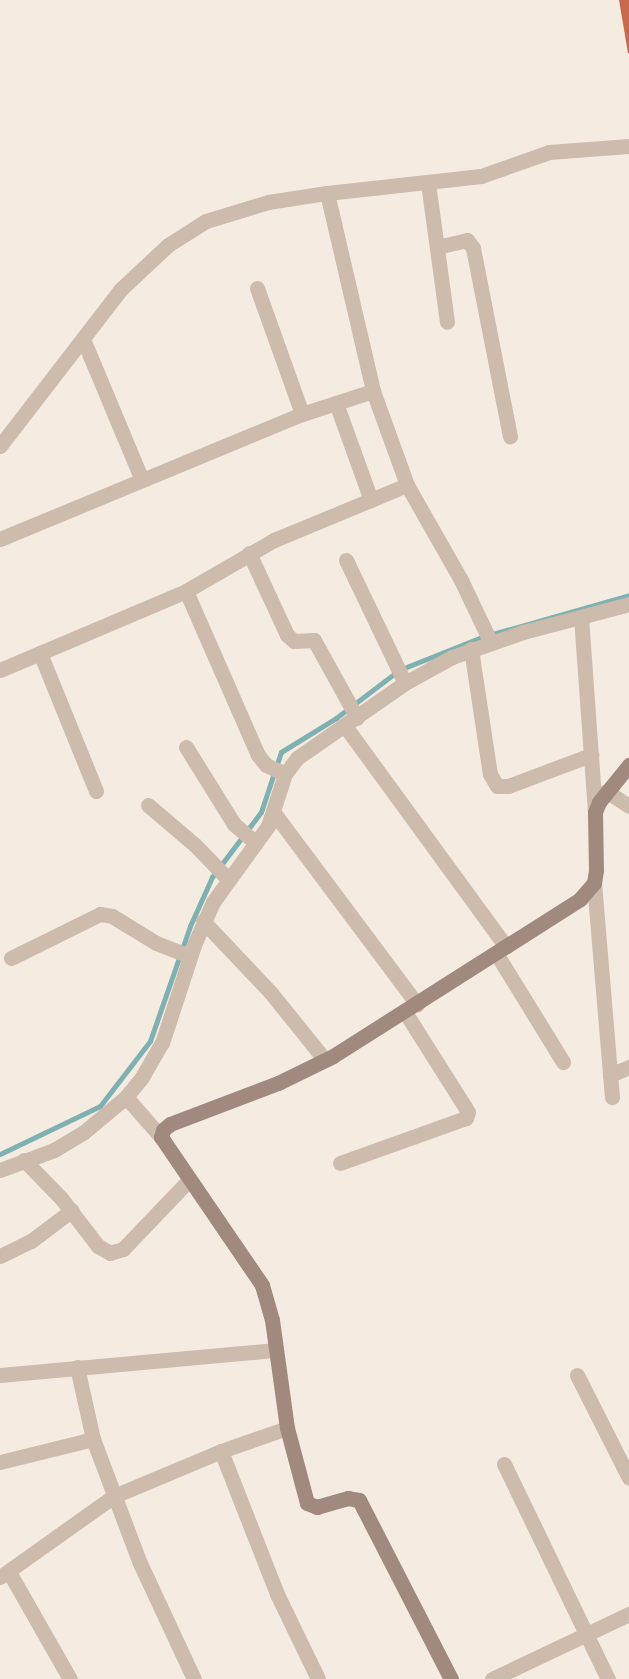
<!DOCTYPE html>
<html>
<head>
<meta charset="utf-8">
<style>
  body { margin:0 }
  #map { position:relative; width:629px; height:1679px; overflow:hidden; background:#f4ebe1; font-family:Inter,sans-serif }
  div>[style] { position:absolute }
  .stream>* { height:5px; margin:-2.5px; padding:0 2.5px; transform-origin:2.5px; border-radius:2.5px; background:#7fb0b2 }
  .building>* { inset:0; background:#c8694b }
  .street>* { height:15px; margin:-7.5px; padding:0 7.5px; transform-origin:7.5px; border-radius:7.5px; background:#cdbbac }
  .secondary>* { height:15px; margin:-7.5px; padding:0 7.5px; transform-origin:7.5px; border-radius:7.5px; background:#a18a7d }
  span { translate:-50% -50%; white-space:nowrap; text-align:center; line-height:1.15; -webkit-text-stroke:4.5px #fbf5ee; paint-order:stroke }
</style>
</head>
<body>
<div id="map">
  <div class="stream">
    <div style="left:0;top:1154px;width:111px;rotate:-25.6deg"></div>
    <div style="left:100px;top:1106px;width:82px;rotate:-52.4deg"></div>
    <div style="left:150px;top:1041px;width:122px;rotate:-70.8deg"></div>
    <div style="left:190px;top:926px;width:54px;rotate:-65.8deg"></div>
    <div style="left:212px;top:877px;width:81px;rotate:-53deg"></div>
    <div style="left:261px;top:812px;width:63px;rotate:-71.6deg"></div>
    <div style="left:281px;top:752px;width:65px;rotate:-31.7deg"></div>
    <div style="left:336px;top:718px;width:79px;rotate:-37.3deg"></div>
    <div style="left:399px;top:670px;width:89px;rotate:-21.7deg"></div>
    <div style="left:482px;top:637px;width:153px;rotate:-15.9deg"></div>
  </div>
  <div class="building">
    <div style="clip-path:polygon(619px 0,629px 0,629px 53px,628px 53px)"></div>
  </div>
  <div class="street">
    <div style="left:428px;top:183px;width:140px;rotate:82.2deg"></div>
    <div style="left:327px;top:193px;width:203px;rotate:76.9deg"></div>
    <div style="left:373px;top:391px;width:100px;rotate:70.1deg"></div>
    <div style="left:407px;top:485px;width:109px;rotate:60.4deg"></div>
    <div style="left:461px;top:580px;width:70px;rotate:64.5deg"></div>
    <div style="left:437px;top:247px;width:31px;rotate:-13deg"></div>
    <div style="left:467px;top:240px;width:10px;rotate:53deg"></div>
    <div style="left:473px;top:248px;width:192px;rotate:78.9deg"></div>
    <div style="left:257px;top:288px;width:134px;rotate:70.3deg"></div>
    <div style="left:83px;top:339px;width:153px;rotate:67.3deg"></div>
    <div style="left:336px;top:403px;width:103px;rotate:70.2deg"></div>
    <div style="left:0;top:446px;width:198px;rotate:-52.4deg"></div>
    <div style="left:121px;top:289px;width:64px;rotate:-43.1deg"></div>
    <div style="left:168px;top:245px;width:45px;rotate:-32.3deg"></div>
    <div style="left:206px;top:221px;width:65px;rotate:-17deg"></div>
    <div style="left:268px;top:202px;width:60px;rotate:-8.7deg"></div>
    <div style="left:327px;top:193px;width:155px;rotate:-6.3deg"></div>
    <div style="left:481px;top:176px;width:72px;rotate:-19.4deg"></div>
    <div style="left:549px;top:152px;width:80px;rotate:-4.3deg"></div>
    <div style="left:0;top:539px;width:327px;rotate:-22.5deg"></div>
    <div style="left:302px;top:414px;width:75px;rotate:-17.9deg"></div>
    <div style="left:249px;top:553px;width:90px;rotate:65.1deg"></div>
    <div style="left:287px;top:635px;width:9px;rotate:41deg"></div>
    <div style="left:294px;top:641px;width:20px;rotate:-3deg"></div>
    <div style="left:314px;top:640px;width:89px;rotate:61.1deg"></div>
    <div style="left:346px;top:560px;width:136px;rotate:64.4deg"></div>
    <div style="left:186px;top:591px;width:179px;rotate:66.3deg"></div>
    <div style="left:258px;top:755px;width:13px;rotate:51deg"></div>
    <div style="left:266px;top:765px;width:21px;rotate:25deg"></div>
    <div style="left:581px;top:617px;width:196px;rotate:85.9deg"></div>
    <div style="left:471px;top:649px;width:126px;rotate:81.4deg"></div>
    <div style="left:490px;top:774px;width:14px;rotate:60deg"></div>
    <div style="left:497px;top:786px;width:11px"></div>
    <div style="left:508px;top:786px;width:89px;rotate:-20.5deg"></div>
    <div style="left:40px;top:653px;width:149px;rotate:67.9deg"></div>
    <div style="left:0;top:670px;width:202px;rotate:-23deg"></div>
    <div style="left:186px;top:591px;width:102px;rotate:-30.1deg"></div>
    <div style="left:274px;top:540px;width:144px;rotate:-22.5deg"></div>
    <div style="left:345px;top:726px;width:273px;rotate:53.9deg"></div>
    <div style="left:186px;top:747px;width:91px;rotate:58.1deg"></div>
    <div style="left:234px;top:824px;width:29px;rotate:41deg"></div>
    <div style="left:606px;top:791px;width:27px;rotate:33deg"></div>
    <div style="left:148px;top:805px;width:62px;rotate:40.4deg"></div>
    <div style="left:195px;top:845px;width:47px;rotate:45.9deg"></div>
    <div style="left:274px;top:813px;width:239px;rotate:53.2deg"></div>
    <div style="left:594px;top:883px;width:215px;rotate:85.2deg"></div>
    <div style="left:203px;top:921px;width:99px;rotate:46.6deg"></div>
    <div style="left:271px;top:993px;width:86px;rotate:51.1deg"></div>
    <div style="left:496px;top:953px;width:128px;rotate:58.4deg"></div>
    <div style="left:11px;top:958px;width:99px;rotate:-26.3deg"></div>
    <div style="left:100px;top:914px;width:12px;rotate:9deg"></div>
    <div style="left:112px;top:916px;width:52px;rotate:31.5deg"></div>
    <div style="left:156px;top:943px;width:36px;rotate:21deg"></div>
    <div style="left:610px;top:1075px;width:21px;rotate:-23deg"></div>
    <div style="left:126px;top:1097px;width:53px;rotate:48.8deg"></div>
    <div style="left:24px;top:1160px;width:53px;rotate:45.8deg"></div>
    <div style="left:61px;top:1198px;width:61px;rotate:52.4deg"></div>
    <div style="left:98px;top:1246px;width:14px;rotate:30deg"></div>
    <div style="left:110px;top:1253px;width:14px;rotate:-17deg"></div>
    <div style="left:123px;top:1249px;width:95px;rotate:-46.3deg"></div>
    <div style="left:340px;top:1163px;width:134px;rotate:-19.7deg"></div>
    <div style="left:466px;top:1118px;width:6px;rotate:-72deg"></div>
    <div style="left:468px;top:1112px;width:6px;rotate:-121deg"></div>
    <div style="left:465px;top:1107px;width:112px;rotate:-122.3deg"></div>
    <div style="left:0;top:1170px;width:58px;rotate:-20.3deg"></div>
    <div style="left:54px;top:1150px;width:35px;rotate:-31deg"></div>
    <div style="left:84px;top:1132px;width:55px;rotate:-39.8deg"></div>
    <div style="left:126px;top:1097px;width:26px;rotate:-51deg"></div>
    <div style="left:142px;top:1077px;width:39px;rotate:-60deg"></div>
    <div style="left:162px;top:1043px;width:103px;rotate:-71.9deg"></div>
    <div style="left:194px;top:945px;width:47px;rotate:-66.2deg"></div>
    <div style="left:213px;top:902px;width:94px;rotate:-54.1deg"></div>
    <div style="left:268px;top:826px;width:55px;rotate:-71.9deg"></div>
    <div style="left:285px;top:774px;width:20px;rotate:-53deg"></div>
    <div style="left:297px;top:758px;width:131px;rotate:-34.8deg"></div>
    <div style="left:405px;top:683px;width:54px;rotate:-29deg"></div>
    <div style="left:452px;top:657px;width:75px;rotate:-19.4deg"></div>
    <div style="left:523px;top:632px;width:110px;rotate:-14.8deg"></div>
    <div style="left:0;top:1256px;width:34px;rotate:-26deg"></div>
    <div style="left:31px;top:1241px;width:51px;rotate:-37.1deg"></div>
    <div style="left:77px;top:1367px;width:74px;rotate:77.5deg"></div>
    <div style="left:93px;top:1439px;width:130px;rotate:69.3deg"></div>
    <div style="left:139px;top:1561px;width:130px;rotate:65deg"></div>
    <div style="left:0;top:1375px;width:277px;rotate:-5.2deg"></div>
    <div style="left:577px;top:1375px;width:115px;rotate:63.2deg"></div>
    <div style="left:221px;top:1451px;width:154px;rotate:68.6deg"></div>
    <div style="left:277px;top:1594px;width:94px;rotate:64.2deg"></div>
    <div style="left:0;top:1462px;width:96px;rotate:-13.9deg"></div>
    <div style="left:504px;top:1464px;width:239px;rotate:64.2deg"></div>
    <div style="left:9px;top:1572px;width:123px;rotate:60.3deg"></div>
    <div style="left:0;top:1577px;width:140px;rotate:-35.4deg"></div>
    <div style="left:114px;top:1496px;width:116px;rotate:-22.8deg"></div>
    <div style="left:221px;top:1451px;width:70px;rotate:-19.2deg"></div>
    <div style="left:492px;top:1679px;width:152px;rotate:-25.4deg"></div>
  </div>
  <div class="secondary">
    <div style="left:451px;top:1679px;width:201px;rotate:-117.2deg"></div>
    <div style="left:359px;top:1500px;width:11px;rotate:-170deg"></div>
    <div style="left:348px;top:1498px;width:32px;rotate:164deg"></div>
    <div style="left:317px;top:1507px;width:11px;rotate:-158deg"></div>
    <div style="left:307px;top:1503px;width:78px;rotate:-104.9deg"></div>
    <div style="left:287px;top:1428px;width:109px;rotate:-97.9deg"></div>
    <div style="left:272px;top:1320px;width:36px;rotate:-106deg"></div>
    <div style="left:262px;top:1285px;width:179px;rotate:-124.3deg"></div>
    <div style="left:161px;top:1137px;width:7px;rotate:-74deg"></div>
    <div style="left:163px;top:1130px;width:9px;rotate:-41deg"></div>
    <div style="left:170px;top:1124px;width:116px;rotate:-20.8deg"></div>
    <div style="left:278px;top:1083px;width:61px;rotate:-26.1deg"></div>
    <div style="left:333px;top:1056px;width:293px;rotate:-32.4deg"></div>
    <div style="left:580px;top:899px;width:21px;rotate:-49deg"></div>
    <div style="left:594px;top:883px;width:13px;rotate:-81deg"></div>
    <div style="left:596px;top:870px;width:58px;rotate:-91deg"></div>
    <div style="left:595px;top:812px;width:11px;rotate:-68deg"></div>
    <div style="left:599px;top:802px;width:48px;rotate:-51deg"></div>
  </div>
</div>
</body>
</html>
